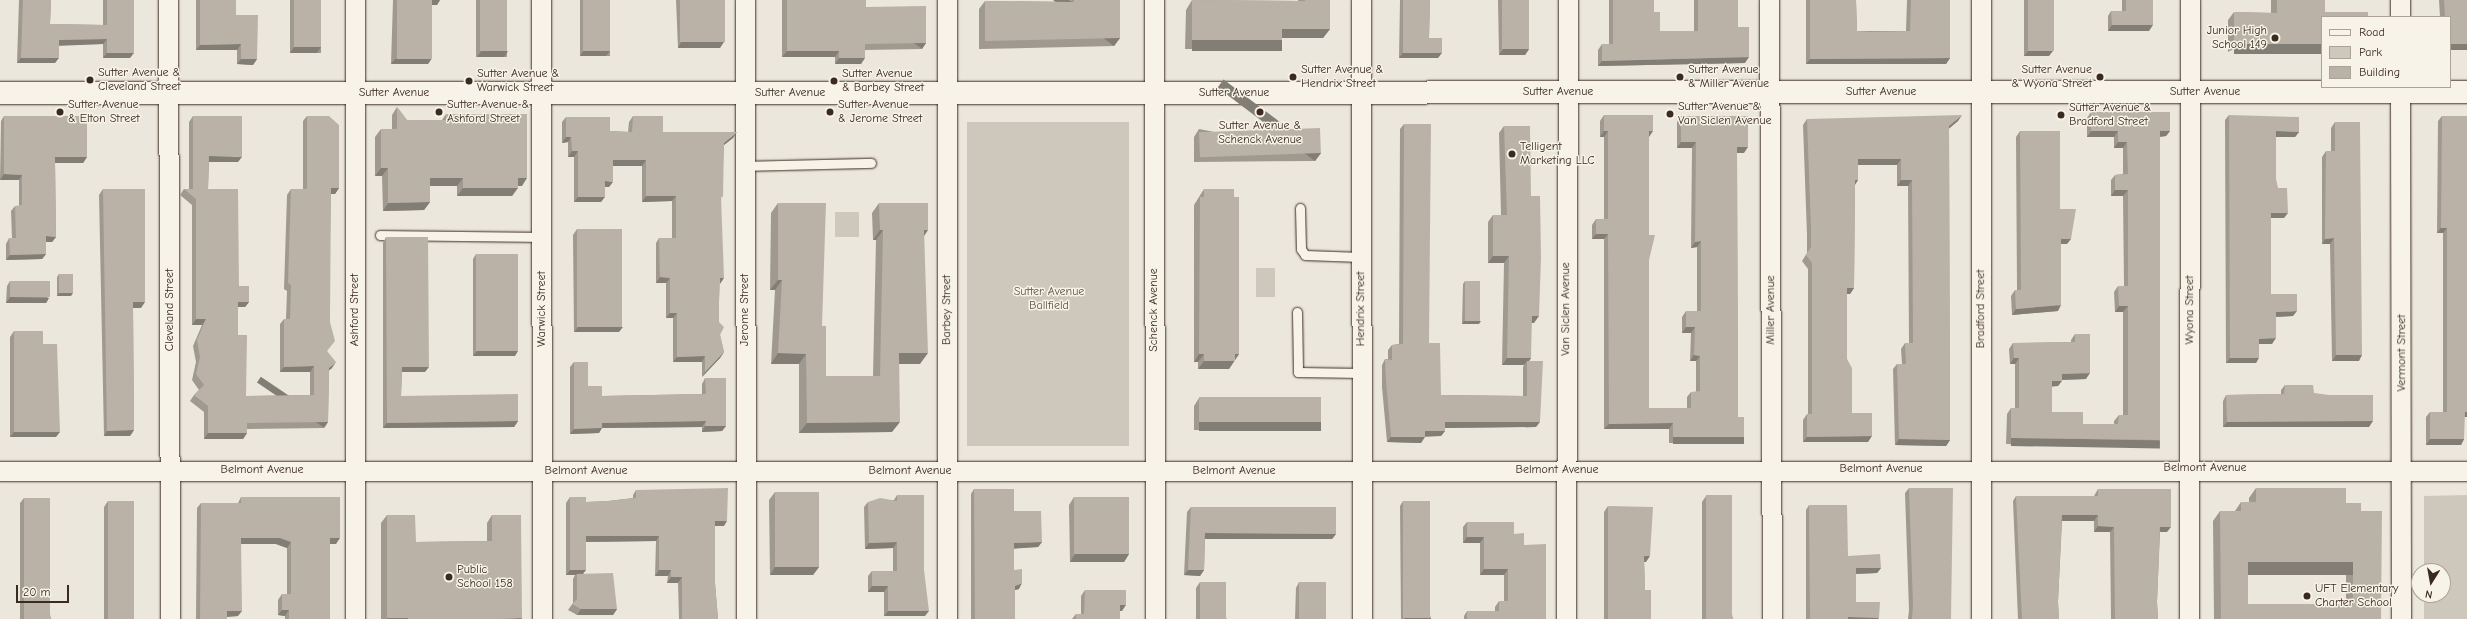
<!DOCTYPE html>
<html>
<head>
<meta charset="utf-8">
<style>
  body { margin:0 }
  #map { position:relative; width:2467px; height:619px; overflow:hidden; background:#ece7dc; font-family:"Comic Neue",sans-serif }
  div>[style] { position:absolute }
  .green>* { inset:0; background:#cec8bc; transform-origin:0 0 }
  .roads { filter:drop-shadow(0 0 1px #3b2a1e) drop-shadow(0 0 1px #3b2a1e) }
  .service>* { height:9px; margin:-4.5px; padding:0 4.5px; transform-origin:4.5px; border-radius:4.5px; background:#f7f3e8 }
  .minor>* { height:19px; margin:-9.5px; padding:0 9.5px; transform-origin:9.5px; border-radius:9.5px; background:#f7f3e8 }
  .tertiary>* { height:22px; margin:-11px; padding:0 11px; transform-origin:11px; border-radius:11px; background:#f7f3e8 }
  .wall>* { inset:0; background:#a09990; transform-origin:0 0 }
  .shaded-wall>* { inset:0; background:#827d75; transform-origin:0 0 }
  .building>* { inset:0; background:#bab2a7; transform-origin:0 0 }
  .dots>* { width:11px; height:11px; translate:-50% -50%; box-sizing:border-box; border:2px solid #f7f3e8; border-radius:50% }
  span { translate:-50% -50%; white-space:nowrap; text-align:center; line-height:1.15; -webkit-text-stroke:3px #f7f3e8; paint-order:stroke }
  .poi-label { font-size:12px; color:#3b2a1e }
  .right { translate:-100% -50%; text-align:right }
  .left { translate:0 -50%; text-align:left }
  .street-label { font-size:12px; color:#3b2a1e }
  .park-label { font-size:12px; color:#605246 }
  .legend { position:absolute; left:2321px; top:16px; width:130px; height:72px; box-sizing:border-box; background:#f7f3e8; border:1px solid #aca397; margin:0; padding:5px 7px; list-style:none; font-size:12px; color:#3b2a1e }
  .legend li { display:flex; align-items:center; gap:8px; height:20px }
  .legend b { width:20px; border:1px solid #aca397 }
  .north { position:absolute; left:2411px; top:563px; width:40px; height:40px; box-sizing:border-box; background:#f7f3e8; border:1px solid #aca397; border-radius:50%; rotate:191deg; font-size:11px; font-weight:700; line-height:16px; text-align:center; color:#3b2a1e }
  .north::after { content:''; display:block; margin:auto; width:14px; height:18px; background:#3b2a1e; clip-path:polygon(50% 0,100% 100%,50% 72%,0 100%) }
  .scale { position:absolute; left:16px; top:585px; width:53px; height:18px; box-sizing:border-box; border:2px solid #3b2a1e; border-top:0; padding-left:5px; font-size:12px; line-height:14px; white-space:nowrap; color:#3b2a1e; -webkit-text-stroke:3px #f7f3e8; paint-order:stroke }
</style>
</head>
<body>
<div id="map">
  <div class="green">
    <div style="left:1129px;top:122px;width:324px;height:162px;rotate:90deg"></div>
    <div style="left:835px;top:212px;width:24px;height:25px"></div>
    <div style="left:1256px;top:268px;width:19px;height:29px"></div>
    <div style="clip-path:polygon(2467px 495px,2467px 619px,2424px 619px,2424px 595px,2443px 595px,2443px 571px,2424px 571px,2424px 496px)"></div>
  </div>
  <div class="roads">
    <div class="service">
      <div style="left:745px;top:166px;width:126px;rotate:-1.4deg"></div>
      <div style="left:1300px;top:208px;width:41px;rotate:88.6deg"></div>
      <div style="left:1301px;top:249px;width:7px;rotate:56deg"></div>
      <div style="left:1305px;top:255px;width:56px;rotate:2deg"></div>
      <div style="left:380px;top:235px;width:162px;rotate:0.7deg"></div>
      <div style="left:1297px;top:312px;width:60px;rotate:89deg"></div>
      <div style="left:1298px;top:372px;width:64px;rotate:0.9deg"></div>
    </div>
    <div class="minor">
      <div style="left:168px;top:0;width:619px;rotate:89.81deg"></div>
      <div style="left:541px;top:0;width:619px;rotate:89.91deg"></div>
      <div style="left:745px;top:0;width:619px;rotate:89.91deg"></div>
      <div style="left:1154px;top:0;width:619px;rotate:89.91deg"></div>
      <div style="left:1361px;top:0;width:619px;rotate:89.91deg"></div>
      <div style="left:1769px;top:0;width:619px;rotate:89.72deg"></div>
      <div style="left:1981px;top:0;width:619px;rotate:90deg"></div>
      <div style="left:2400px;top:0;width:17px;rotate:90deg"></div>
      <div style="left:2400px;top:87px;width:532px;rotate:89.89deg"></div>
      <div style="left:0;top:471px;width:2467px"></div>
      <div style="left:355px;top:619px;width:619px;rotate:-90deg"></div>
      <div style="left:947px;top:619px;width:619px;rotate:-90deg"></div>
      <div style="left:1566px;top:619px;width:619px;rotate:-89.81deg"></div>
      <div style="left:2189px;top:619px;width:619px;rotate:-89.91deg"></div>
    </div>
    <div class="tertiary">
      <div style="left:0;top:93px;width:2467px;rotate:-0.02deg"></div>
    </div>
  </div>
  <div class="wall">
    <div style="clip-path:polygon(19px 0,51px 0,50px 24px,103px 25px,103px 0,134px 0,130px 58px,103px 58px,103px 44px,59px 45px,55px 63px,17px 63px)"></div>
    <div style="clip-path:polygon(196px 0,236px 0,236px 15px,257px 59px,253px 65px,237px 64px,237px 50px,196px 50px)"></div>
    <div style="left:290px;top:0;width:31px;height:53px"></div>
    <div style="clip-path:polygon(393px 0,440px 0,437px 5px,432px 5px,432px 58px,428px 64px,391px 64px)"></div>
    <div style="left:476px;top:0;width:31px;height:57px"></div>
    <div style="left:580px;top:0;width:30px;height:56px"></div>
    <div style="clip-path:polygon(676px 0,725px 0,720px 48px,678px 48px)"></div>
    <div style="clip-path:polygon(782px 0,866px 0,866px 7px,926px 43px,922px 49px,865px 50px,861px 64px,835px 64px,835px 57px,782px 57px)"></div>
    <div style="clip-path:polygon(1071px 0,1120px 0,1120px 38px,1114px 46px,979px 49px,979px 9px,985px 1px,1070px 2px)"></div>
    <div style="clip-path:polygon(1192px 0,1298px 1px,1298px 0,1330px 0,1330px 29px,1323px 38px,1282px 38px,1276px 49px,1185px 49px,1186px 10px)"></div>
    <div style="clip-path:polygon(1400px 0,1430px 0,1429px 38px,1438px 58px,1399px 58px)"></div>
    <div style="clip-path:polygon(1498px 0,1529px 0,1529px 49px,1525px 55px,1499px 55px)"></div>
    <div style="clip-path:polygon(1609px 0,1654px 0,1654px 12px,1660px 31px,1694px 31px,1694px 0,1738px 0,1738px 27px,1745px 63px,1598px 66px,1598px 50px,1602px 44px,1609px 44px)"></div>
    <div style="clip-path:polygon(1806px 0,1856px 0,1857px 31px,1906px 31px,1907px 0,1950px 0,1950px 58px,1946px 64px,1806px 64px)"></div>
    <div style="clip-path:polygon(2024px 0,2054px 0,2049px 56px,2024px 56px)"></div>
    <div style="clip-path:polygon(2122px 0,2153px 0,2149px 31px,2108px 31px,2108px 16px,2111px 11px,2122px 11px)"></div>
    <div style="clip-path:polygon(2271px 0,2325px 0,2228px 52px,2228px 20px,2234px 12px,2271px 13px)"></div>
    <div style="clip-path:polygon(2439px 0,2467px 0,2467px 50px,2450px 50px,2450px 17px,2440px 17px)"></div>
    <div style="clip-path:polygon(397px 107px,407px 120px,442px 120px,446px 114px,522px 186px,518px 186px,512px 196px,457px 196px,457px 186px,430px 186px,430px 202px,424px 210px,383px 211px,382px 176px,375px 176px,375px 137px,381px 129px,392px 129px,392px 115px)"></div>
    <div style="clip-path:polygon(2091px 112px,2170px 131px,2166px 136px,2160px 137px,2160px 440px,2156px 446px,2006px 444px,2007px 414px,2011px 408px,2015px 408px,2015px 364px,2010px 364px,2009px 349px,2013px 343px,2071px 342px,2071px 340px,2075px 334px,2086px 379px,2062px 380px,2058px 386px,2052px 386px,2052px 412px,2083px 424px,2114px 424px,2114px 421px,2119px 415px,2123px 415px,2123px 312px,2115px 312px,2114px 292px,2118px 286px,2124px 286px,2123px 196px,2111px 196px,2111px 180px,2115px 175px,2123px 174px,2123px 148px,2114px 148px,2114px 137px,2087px 137px,2087px 118px)"></div>
    <div style="clip-path:polygon(1604px 115px,1649px 137px,1649px 408px,1687px 408px,1687px 397px,1691px 392px,1696px 392px,1696px 361px,1690px 361px,1691px 333px,1682px 333px,1682px 317px,1686px 311px,1697px 311px,1697px 247px,1691px 248px,1692px 148px,1677px 148px,1677px 122px,1681px 116px,1744px 153px,1737px 153px,1738px 417px,1744px 437px,1740px 443px,1669px 443px,1669px 429px,1604px 429px,1604px 239px,1592px 239px,1592px 225px,1596px 219px,1604px 219px,1604px 137px,1600px 137px,1600px 121px)"></div>
    <div style="clip-path:polygon(2229px 115px,2299px 132px,2295px 137px,2276px 137px,2276px 180px,2284px 218px,2271px 218px,2271px 294px,2293px 316px,2276px 317px,2272px 344px,2259px 344px,2256px 363px,2226px 363px,2225px 120px)"></div>
    <div style="clip-path:polygon(4px 116px,87px 157px,83px 163px,55px 163px,56px 237px,52px 242px,46px 242px,46px 254px,42px 259px,6px 260px,6px 244px,9px 238px,12px 238px,11px 211px,15px 206px,19px 206px,19px 180px,0 180px,1px 121px)"></div>
    <div style="clip-path:polygon(193px 116px,238px 162px,209px 162px,208px 189px,239px 286px,249px 302px,245px 307px,238px 307px,238px 335px,246px 396px,310px 395px,310px 372px,280px 372px,280px 324px,284px 319px,286px 319px,287px 291px,284px 289px,287px 195px,291px 189px,303px 189px,303px 121px,307px 116px,339px 188px,335px 194px,331px 194px,327px 351px,332px 368px,329px 370px,328px 422px,324px 428px,247px 429px,247px 433px,243px 439px,204px 439px,204px 412px,190px 401px,194px 395px,199px 390px,192px 380px,196px 362px,193px 346px,202px 325px,192px 325px,192px 205px,180px 195px,184px 189px,189px 189px,189px 122px)"></div>
    <div style="clip-path:polygon(633px 116px,663px 132px,733px 138px,724px 145px,721px 201px,719px 302px,719px 322px,720px 335px,724px 352px,720px 358px,702px 377px,702px 362px,673px 362px,673px 318px,666px 318px,666px 283px,656px 283px,656px 243px,659px 238px,672px 238px,672px 201px,642px 202px,642px 166px,613px 166px,609px 187px,605px 187px,601px 202px,574px 202px,574px 157px,568px 157px,568px 142px,562px 143px,562px 122px,566px 117px,610px 131px,628px 132px,629px 122px)"></div>
    <div style="clip-path:polygon(2442px 116px,2464px 417px,2464px 439px,2461px 445px,2426px 445px,2426px 417px,2430px 412px,2443px 412px,2443px 233px,2437px 233px,2438px 121px)"></div>
    <div style="clip-path:polygon(1807px 119px,1958px 121px,1949px 128px,1950px 440px,1946px 446px,1895px 445px,1893px 369px,1897px 364px,1902px 364px,1901px 349px,1905px 343px,1909px 343px,1908px 186px,1897px 186px,1897px 165px,1858px 165px,1858px 180px,1855px 185px,1854px 288px,1850px 294px,1847px 294px,1847px 359px,1852px 413px,1868px 442px,1803px 442px,1803px 420px,1807px 414px,1808px 414px,1808px 269px,1802px 261px,1807px 253px,1807px 235px,1803px 125px)"></div>
    <div style="clip-path:polygon(2335px 122px,2359px 361px,2332px 361px,2330px 244px,2322px 244px,2322px 157px,2326px 151px,2331px 151px,2331px 128px)"></div>
    <div style="clip-path:polygon(1404px 124px,1429px 343px,1441px 395px,1523px 396px,1523px 367px,1524px 365px,1502px 365px,1504px 263px,1488px 263px,1488px 222px,1493px 215px,1501px 215px,1499px 133px,1504px 126px,1531px 196px,1534px 323px,1531px 323px,1531px 358px,1529px 361px,1536px 427px,1445px 428px,1445px 431px,1441px 436px,1425px 436px,1421px 443px,1387px 442px,1382px 387px,1382px 365px,1385px 359px,1388px 359px,1388px 350px,1392px 345px,1399px 344px,1400px 129px)"></div>
    <div style="clip-path:polygon(1199px 129px,1321px 153px,1315px 161px,1194px 162px,1194px 137px)"></div>
    <div style="clip-path:polygon(2020px 131px,2060px 209px,2067px 244px,2061px 244px,2058px 311px,2012px 315px,2011px 296px,2015px 290px,2017px 290px,2016px 137px)"></div>
    <div style="clip-path:polygon(103px 189px,141px 308px,133px 308px,134px 430px,130px 436px,104px 436px,99px 195px)"></div>
    <div style="clip-path:polygon(1204px 189px,1239px 354px,1229px 369px,1198px 369px,1198px 362px,1194px 362px,1194px 205px)"></div>
    <div style="clip-path:polygon(778px 203px,822px 326px,826px 376px,873px 376px,876px 240px,873px 240px,872px 213px,879px 203px,924px 236px,920px 364px,899px 364px,892px 432px,799px 433px,799px 364px,771px 364px,775px 290px,770px 290px,771px 213px)"></div>
    <div style="clip-path:polygon(577px 229px,619px 332px,574px 332px,573px 235px)"></div>
    <div style="clip-path:polygon(386px 237px,425px 372px,402px 372px,401px 396px,518px 421px,514px 427px,383px 428px,383px 243px)"></div>
    <div style="clip-path:polygon(476px 254px,515px 356px,473px 356px,473px 259px)"></div>
    <div style="clip-path:polygon(59px 274px,71px 296px,57px 296px,57px 277px)"></div>
    <div style="clip-path:polygon(10px 281px,49px 298px,46px 303px,6px 303px,7px 286px)"></div>
    <div style="clip-path:polygon(1465px 281px,1479px 324px,1462px 324px,1463px 284px)"></div>
    <div style="clip-path:polygon(14px 331px,43px 344px,56px 437px,10px 437px,10px 337px)"></div>
    <div style="clip-path:polygon(574px 362px,588px 386px,602px 396px,702px 394px,702px 384px,705px 378px,726px 426px,722px 431px,702px 432px,702px 427px,602px 428px,599px 433px,570px 434px,570px 367px)"></div>
    <div style="clip-path:polygon(2285px 385px,2314px 393px,2369px 427px,2223px 427px,2223px 401px,2226px 395px,2281px 394px,2281px 390px)"></div>
    <div style="clip-path:polygon(1199px 398px,1315px 430px,1194px 430px,1194px 406px)"></div>
    <div style="clip-path:polygon(1909px 488px,1951px 619px,1908px 619px,1909px 610px,1905px 493px)"></div>
    <div style="clip-path:polygon(evenodd,2256px 488px,2346px 503px,2361px 511px,2381px 619px,2214px 619px,2213px 521px,2220px 511px,2235px 511px,2241px 502px,2249px 502px,2249px 498px,2256px 488px,2248px 573px,2346px 573px,2346px 604px,2248px 604px,2248px 573px)"></div>
    <div style="clip-path:polygon(974px 489px,1014px 511px,1042px 542px,1038px 547px,1014px 548px,1014px 570px,1019px 589px,1015px 590px,1015px 619px,971px 619px,971px 494px)"></div>
    <div style="clip-path:polygon(2098px 489px,2167px 532px,2160px 532px,2157px 602px,2158px 619px,2111px 619px,2110px 532px,2094px 532px,2094px 521px,2062px 521px,2058px 602px,2059px 619px,2018px 619px,2013px 501px,2016px 496px,2094px 496px)"></div>
    <div style="clip-path:polygon(636px 490px,724px 526px,715px 526px,715px 583px,718px 619px,679px 619px,678px 583px,667px 583px,668px 576px,655px 576px,656px 541px,586px 542px,586px 570px,583px 573px,617px 609px,613px 615px,577px 615px,568px 610px,573px 603px,573px 579px,575px 575px,566px 575px,566px 503px,570px 497px,586px 502px,608px 501px,633px 498px,633px 495px)"></div>
    <div style="clip-path:polygon(775px 492px,819px 567px,813px 575px,770px 575px,769px 500px)"></div>
    <div style="clip-path:polygon(897px 495px,924px 570px,925px 616px,884px 616px,884px 592px,868px 592px,868px 576px,872px 571px,893px 571px,893px 548px,865px 549px,864px 507px,868px 502px,894px 500px)"></div>
    <div style="clip-path:polygon(1706px 496px,1733px 619px,1702px 619px,1702px 502px)"></div>
    <div style="clip-path:polygon(241px 497px,336px 544px,330px 544px,330px 619px,285px 619px,285px 616px,278px 615px,278px 600px,282px 594px,287px 594px,287px 548px,276px 544px,241px 544px,238px 616px,227px 617px,227px 619px,196px 619px,197px 508px,201px 503px,238px 503px)"></div>
    <div style="clip-path:polygon(1074px 497px,1129px 554px,1124px 562px,1070px 562px,1069px 505px)"></div>
    <div style="clip-path:polygon(24px 498px,51px 619px,20px 619px,20px 503px)"></div>
    <div style="clip-path:polygon(108px 501px,134px 619px,104px 619px,104px 507px)"></div>
    <div style="clip-path:polygon(1403px 501px,1431px 619px,1401px 619px,1400px 506px)"></div>
    <div style="clip-path:polygon(1809px 505px,1848px 556px,1881px 568px,1877px 573px,1856px 574px,1856px 602px,1878px 619px,1806px 619px,1806px 510px)"></div>
    <div style="clip-path:polygon(1608px 506px,1646px 562px,1644px 562px,1645px 590px,1651px 619px,1604px 619px,1604px 512px)"></div>
    <div style="clip-path:polygon(1191px 507px,1336px 534px,1332px 539px,1205px 539px,1204px 570px,1200px 576px,1184px 575px,1187px 512px)"></div>
    <div style="clip-path:polygon(387px 515px,416px 542px,487px 541px,487px 523px,492px 515px,522px 618px,521px 619px,381px 619px,381px 523px)"></div>
    <div style="clip-path:polygon(1467px 522px,1514px 534px,1524px 545px,1546px 619px,1464px 619px,1464px 616px,1467px 611px,1495px 611px,1495px 607px,1499px 601px,1504px 601px,1504px 575px,1480px 575px,1480px 543px,1463px 543px,1463px 527px)"></div>
    <div style="clip-path:polygon(1200px 582px,1227px 619px,1196px 619px,1196px 588px)"></div>
    <div style="clip-path:polygon(1299px 582px,1325px 619px,1295px 619px,1296px 588px)"></div>
    <div style="clip-path:polygon(1085px 590px,1122px 611px,1120px 611px,1120px 619px,1072px 619px,1076px 614px,1081px 614px,1081px 596px)"></div>
  </div>
  <div class="shaded-wall">
    <div style="clip-path:polygon(431px 0,440px 0,437px 5px,428px 5px)"></div>
    <div style="clip-path:polygon(2112px 25px,2153px 25px,2149px 31px,2108px 31px)"></div>
    <div style="clip-path:polygon(1282px 29px,1330px 29px,1323px 38px,1276px 38px)"></div>
    <div style="left:1120px;top:38px;width:10px;height:135px;rotate:127deg"></div>
    <div style="clip-path:polygon(107px 39px,103px 44px,55px 46px,59px 40px)"></div>
    <div style="left:1192px;top:40px;width:90px;height:11px"></div>
    <div style="clip-path:polygon(681px 42px,724px 42px,720px 48px,678px 48px)"></div>
    <div style="left:926px;top:43px;width:7px;height:61px;rotate:124deg"></div>
    <div style="clip-path:polygon(241px 44px,237px 50px,196px 50px,200px 45px)"></div>
    <div style="left:2234px;top:44px;width:88px;height:10px"></div>
    <div style="left:2450px;top:44px;width:17px;height:6px"></div>
    <div style="clip-path:polygon(294px 47px,321px 47px,317px 53px,290px 53px)"></div>
    <div style="clip-path:polygon(1503px 49px,1529px 49px,1525px 55px,1499px 55px)"></div>
    <div style="clip-path:polygon(481px 51px,508px 51px,504px 57px,477px 57px)"></div>
    <div style="clip-path:polygon(583px 51px,610px 51px,606px 56px,580px 56px)"></div>
    <div style="clip-path:polygon(787px 51px,839px 51px,835px 57px,782px 57px)"></div>
    <div style="clip-path:polygon(2028px 51px,2053px 51px,2049px 56px,2024px 56px)"></div>
    <div style="clip-path:polygon(107px 53px,134px 53px,130px 58px,103px 58px)"></div>
    <div style="clip-path:polygon(1403px 53px,1442px 53px,1438px 58px,1399px 58px)"></div>
    <div style="clip-path:polygon(1749px 57px,1745px 63px,1598px 66px,1602px 61px)"></div>
    <div style="clip-path:polygon(21px 58px,59px 58px,55px 63px,17px 63px)"></div>
    <div style="clip-path:polygon(432px 58px,428px 64px,391px 64px,395px 59px)"></div>
    <div style="clip-path:polygon(839px 58px,865px 58px,861px 64px,835px 64px)"></div>
    <div style="clip-path:polygon(1950px 58px,1946px 64px,1806px 64px,1810px 59px)"></div>
    <div style="clip-path:polygon(241px 59px,257px 59px,253px 65px,237px 64px)"></div>
    <div style="clip-path:polygon(1962px 115px,1958px 121px,1945px 132px,1949px 126px)"></div>
    <div style="clip-path:polygon(1604px 131px,1608px 131px,1604px 137px,1600px 137px)"></div>
    <div style="clip-path:polygon(1649px 131px,1653px 131px,1649px 137px)"></div>
    <div style="clip-path:polygon(2091px 131px,2118px 131px,2114px 137px,2087px 137px)"></div>
    <div style="clip-path:polygon(2160px 131px,2170px 131px,2166px 136px,2156px 137px)"></div>
    <div style="clip-path:polygon(2276px 131px,2299px 132px,2295px 137px,2273px 137px)"></div>
    <div style="clip-path:polygon(737px 132px,733px 138px,720px 148px,724px 143px)"></div>
    <div style="clip-path:polygon(566px 137px,571px 137px,568px 142px,562px 143px)"></div>
    <div style="clip-path:polygon(1681px 142px,1696px 142px,1692px 148px,1677px 148px)"></div>
    <div style="clip-path:polygon(2118px 142px,2127px 142px,2123px 148px,2114px 148px)"></div>
    <div style="clip-path:polygon(1737px 147px,1748px 147px,1744px 153px,1732px 153px)"></div>
    <div style="clip-path:polygon(572px 151px,578px 151px,574px 157px,568px 157px)"></div>
    <div style="left:1321px;top:153px;width:10px;height:122px;rotate:127deg"></div>
    <div style="clip-path:polygon(209px 156px,242px 157px,238px 162px,205px 162px)"></div>
    <div style="clip-path:polygon(55px 157px,87px 157px,83px 163px,51px 163px)"></div>
    <div style="clip-path:polygon(1858px 159px,1901px 159px,1897px 165px,1854px 165px)"></div>
    <div style="clip-path:polygon(613px 160px,646px 160px,642px 166px,609px 166px)"></div>
    <div style="clip-path:polygon(381px 168px,388px 168px,382px 176px,375px 176px)"></div>
    <div style="clip-path:polygon(4px 174px,22px 175px,19px 180px,0 180px)"></div>
    <div style="clip-path:polygon(430px 178px,463px 178px,457px 186px,424px 186px)"></div>
    <div style="clip-path:polygon(518px 178px,527px 178px,522px 186px,512px 186px)"></div>
    <div style="clip-path:polygon(1855px 180px,1858px 180px,1854px 186px)"></div>
    <div style="clip-path:polygon(1901px 180px,1912px 180px,1908px 186px,1897px 186px)"></div>
    <div style="clip-path:polygon(605px 181px,613px 182px,609px 187px,601px 187px)"></div>
    <div style="clip-path:polygon(331px 188px,339px 188px,335px 194px,327px 194px)"></div>
    <div style="clip-path:polygon(463px 188px,518px 188px,512px 196px,457px 196px)"></div>
    <div style="clip-path:polygon(2115px 190px,2128px 190px,2123px 196px,2111px 196px)"></div>
    <div style="clip-path:polygon(646px 196px,676px 196px,672px 201px,642px 202px)"></div>
    <div style="clip-path:polygon(578px 197px,605px 197px,601px 202px,574px 202px)"></div>
    <div style="clip-path:polygon(430px 202px,424px 210px,383px 211px,388px 203px)"></div>
    <div style="clip-path:polygon(2271px 213px,2288px 213px,2284px 218px,2267px 218px)"></div>
    <div style="clip-path:polygon(2441px 228px,2447px 228px,2443px 233px,2437px 233px)"></div>
    <div style="clip-path:polygon(880px 230px,883px 230px,876px 240px,873px 240px)"></div>
    <div style="clip-path:polygon(924px 230px,928px 230px,921px 241px)"></div>
    <div style="clip-path:polygon(1596px 234px,1608px 234px,1604px 239px,1592px 239px)"></div>
    <div style="clip-path:polygon(46px 236px,56px 237px,52px 242px,42px 242px)"></div>
    <div style="clip-path:polygon(2334px 238px,2330px 244px,2322px 244px,2325px 239px)"></div>
    <div style="clip-path:polygon(2061px 239px,2071px 239px,2067px 244px,2057px 244px)"></div>
    <div style="clip-path:polygon(1701px 241px,1697px 247px,1691px 248px,1695px 242px)"></div>
    <div style="clip-path:polygon(46px 254px,42px 259px,6px 260px,10px 255px)"></div>
    <div style="clip-path:polygon(1493px 256px,1509px 256px,1504px 263px,1488px 263px)"></div>
    <div style="clip-path:polygon(660px 277px,670px 278px,666px 283px,656px 283px)"></div>
    <div style="clip-path:polygon(720px 278px,724px 278px,720px 284px)"></div>
    <div style="clip-path:polygon(778px 280px,782px 280px,775px 290px,770px 290px)"></div>
    <div style="clip-path:polygon(1847px 288px,1854px 288px,1850px 294px,1843px 294px)"></div>
    <div style="clip-path:polygon(59px 293px,73px 293px,71px 296px,57px 296px)"></div>
    <div style="clip-path:polygon(10px 297px,49px 298px,46px 303px,6px 303px)"></div>
    <div style="clip-path:polygon(133px 302px,145px 302px,141px 308px,129px 308px)"></div>
    <div style="clip-path:polygon(238px 302px,249px 302px,245px 307px,234px 307px)"></div>
    <div style="clip-path:polygon(2061px 305px,2058px 311px,2012px 315px,2016px 309px)"></div>
    <div style="clip-path:polygon(2119px 306px,2128px 306px,2123px 312px,2115px 312px)"></div>
    <div style="clip-path:polygon(2297px 311px,2293px 316px,2273px 317px,2276px 312px)"></div>
    <div style="clip-path:polygon(670px 313px,677px 313px,673px 318px,666px 318px)"></div>
    <div style="clip-path:polygon(1532px 316px,1539px 316px,1534px 323px,1527px 323px)"></div>
    <div style="clip-path:polygon(196px 319px,206px 319px,202px 325px,192px 325px)"></div>
    <div style="clip-path:polygon(1464px 321px,1481px 321px,1479px 324px,1462px 324px)"></div>
    <div style="clip-path:polygon(578px 327px,623px 327px,619px 332px,574px 332px)"></div>
    <div style="clip-path:polygon(1686px 327px,1695px 327px,1691px 333px,1682px 333px)"></div>
    <div style="clip-path:polygon(2276px 338px,2272px 344px,2256px 344px,2259px 339px)"></div>
    <div style="clip-path:polygon(477px 351px,518px 351px,515px 356px,473px 356px)"></div>
    <div style="clip-path:polygon(724px 352px,720px 358px,702px 377px,705px 372px)"></div>
    <div style="clip-path:polygon(778px 353px,806px 354px,799px 364px,771px 364px)"></div>
    <div style="clip-path:polygon(899px 353px,928px 353px,920px 364px,892px 364px)"></div>
    <div style="clip-path:polygon(1199px 354px,1204px 354px,1198px 362px,1194px 362px)"></div>
    <div style="clip-path:polygon(1235px 354px,1239px 354px,1229px 369px,1198px 369px,1204px 361px)"></div>
    <div style="clip-path:polygon(1694px 355px,1700px 356px,1696px 361px,1690px 361px)"></div>
    <div style="clip-path:polygon(2336px 355px,2362px 355px,2359px 361px,2332px 361px)"></div>
    <div style="clip-path:polygon(705px 356px,702px 362px,673px 362px,677px 357px)"></div>
    <div style="clip-path:polygon(1507px 358px,1531px 358px,1527px 364px,1527px 361px,1524px 365px,1502px 365px)"></div>
    <div style="clip-path:polygon(2014px 358px,2019px 358px,2015px 364px,2010px 364px)"></div>
    <div style="clip-path:polygon(2230px 358px,2259px 358px,2256px 363px,2226px 363px)"></div>
    <div style="clip-path:polygon(336px 362px,332px 368px,325px 374px,329px 368px)"></div>
    <div style="clip-path:polygon(314px 366px,310px 372px,280px 372px,284px 367px)"></div>
    <div style="clip-path:polygon(402px 367px,429px 367px,425px 372px,398px 372px)"></div>
    <div style="clip-path:polygon(2090px 373px,2086px 379px,2058px 380px,2062px 374px)"></div>
    <div style="clip-path:polygon(2052px 381px,2062px 381px,2058px 386px,2048px 387px)"></div>
    <div style="clip-path:polygon(2465px 412px,2467px 412px,2467px 417px,2461px 417px)"></div>
    <div style="clip-path:polygon(518px 421px,514px 427px,383px 428px,387px 423px)"></div>
    <div style="clip-path:polygon(706px 421px,702px 427px,602px 428px,599px 433px,570px 434px,574px 429px,602px 423px)"></div>
    <div style="clip-path:polygon(2373px 421px,2369px 427px,2223px 427px,2227px 422px)"></div>
    <div style="left:328px;top:422px;width:7px;height:81px;rotate:124deg"></div>
    <div style="clip-path:polygon(900px 422px,892px 432px,799px 433px,807px 423px)"></div>
    <div style="left:1199px;top:422px;width:122px;height:9px"></div>
    <div style="clip-path:polygon(1445px 422px,1540px 422px,1536px 427px,1441px 428px)"></div>
    <div style="clip-path:polygon(1673px 423px,1669px 429px,1604px 429px,1609px 424px)"></div>
    <div style="clip-path:polygon(705px 426px,726px 426px,722px 431px,702px 432px)"></div>
    <div style="clip-path:polygon(134px 430px,130px 436px,104px 436px,107px 431px)"></div>
    <div style="clip-path:polygon(1425px 431px,1445px 431px,1441px 436px,1421px 437px)"></div>
    <div style="clip-path:polygon(14px 432px,60px 432px,56px 437px,10px 437px)"></div>
    <div style="clip-path:polygon(208px 433px,247px 433px,243px 439px,204px 439px)"></div>
    <div style="clip-path:polygon(1872px 436px,1868px 442px,1803px 442px,1807px 437px)"></div>
    <div style="clip-path:polygon(1391px 437px,1425px 437px,1421px 443px,1387px 442px)"></div>
    <div style="left:1673px;top:437px;width:71px;height:7px"></div>
    <div style="left:2011px;top:438px;width:149px;height:8px;rotate:1deg"></div>
    <div style="clip-path:polygon(1899px 439px,1950px 440px,1946px 446px,1895px 445px)"></div>
    <div style="clip-path:polygon(2430px 439px,2464px 439px,2461px 445px,2426px 445px)"></div>
    <div style="clip-path:polygon(2062px 515px,2098px 515px,2094px 521px,2058px 521px)"></div>
    <div style="clip-path:polygon(715px 521px,727px 521px,724px 526px,711px 526px)"></div>
    <div style="clip-path:polygon(2098px 526px,2114px 527px,2110px 532px,2094px 532px)"></div>
    <div style="clip-path:polygon(2160px 527px,2171px 527px,2167px 532px,2156px 532px)"></div>
    <div style="clip-path:polygon(1205px 533px,1336px 534px,1332px 539px,1201px 539px)"></div>
    <div style="clip-path:polygon(586px 536px,659px 536px,656px 541px,582px 542px)"></div>
    <div style="clip-path:polygon(1467px 537px,1484px 537px,1480px 543px,1463px 543px)"></div>
    <div style="clip-path:polygon(241px 538px,280px 538px,291px 542px,287px 548px,276px 544px,237px 544px)"></div>
    <div style="clip-path:polygon(330px 538px,340px 538px,336px 544px,326px 544px)"></div>
    <div style="clip-path:polygon(897px 542px,893px 548px,865px 549px,869px 543px)"></div>
    <div style="clip-path:polygon(1042px 542px,1038px 547px,1010px 549px,1014px 543px)"></div>
    <div style="clip-path:polygon(1075px 554px,1129px 554px,1124px 562px,1070px 562px)"></div>
    <div style="clip-path:polygon(1644px 556px,1650px 556px,1646px 562px,1641px 562px)"></div>
    <div style="left:2248px;top:562px;width:105px;height:13px"></div>
    <div style="clip-path:polygon(775px 567px,819px 567px,813px 575px,770px 575px)"></div>
    <div style="clip-path:polygon(1856px 568px,1881px 568px,1877px 573px,1852px 574px)"></div>
    <div style="clip-path:polygon(1484px 569px,1508px 569px,1504px 575px,1480px 575px)"></div>
    <div style="clip-path:polygon(570px 570px,586px 570px,582px 575px,577px 574px,575px 575px,566px 575px)"></div>
    <div style="clip-path:polygon(659px 570px,671px 570px,668px 576px,655px 576px)"></div>
    <div style="clip-path:polygon(1188px 570px,1204px 570px,1200px 576px,1184px 575px)"></div>
    <div style="clip-path:polygon(671px 577px,682px 577px,678px 583px,667px 583px)"></div>
    <div style="clip-path:polygon(1022px 583px,1019px 589px,1011px 591px,1015px 586px)"></div>
    <div style="clip-path:polygon(872px 586px,888px 586px,884px 592px,868px 592px)"></div>
    <div style="clip-path:polygon(1120px 605px,1126px 605px,1122px 611px,1116px 611px)"></div>
    <div style="clip-path:polygon(581px 609px,617px 609px,613px 615px,577px 615px)"></div>
    <div style="clip-path:polygon(282px 610px,289px 610px,285px 616px,278px 615px)"></div>
    <div style="clip-path:polygon(227px 611px,242px 611px,238px 616px,223px 617px)"></div>
    <div style="clip-path:polygon(888px 611px,929px 611px,925px 616px,884px 616px)"></div>
    <div style="clip-path:polygon(1848px 617px,1879px 618px,1878px 619px,1846px 619px)"></div>
    <div style="left:387px;top:618px;width:21px;height:1px"></div>
    <div style="clip-path:polygon(522px 618px,521px 619px,500px 619px)"></div>
    <div style="left:1405px;top:618px;width:26px;height:1px"></div>
  </div>
  <div class="building">
    <div style="clip-path:polygon(23px 0,51px 0,50px 24px,107px 25px,107px 0,134px 0,134px 53px,107px 53px,107px 39px,59px 40px,59px 58px,21px 58px)"></div>
    <div style="clip-path:polygon(200px 0,236px 0,236px 15px,258px 15px,257px 59px,241px 59px,241px 44px,200px 45px)"></div>
    <div style="left:294px;top:0;width:27px;height:47px"></div>
    <div style="left:397px;top:0;width:35px;height:59px"></div>
    <div style="left:480px;top:0;width:27px;height:51px"></div>
    <div style="left:583px;top:0;width:27px;height:51px"></div>
    <div style="left:680px;top:0;width:45px;height:42px"></div>
    <div style="clip-path:polygon(787px 0,866px 0,866px 7px,926px 6px,926px 43px,865px 44px,865px 58px,839px 58px,839px 51px,787px 51px)"></div>
    <div style="clip-path:polygon(1074px 0,1120px 0,1120px 38px,985px 41px,985px 1px,1074px 2px)"></div>
    <div style="clip-path:polygon(1192px 0,1305px 1px,1305px 0,1330px 0,1330px 29px,1282px 29px,1282px 40px,1192px 40px)"></div>
    <div style="clip-path:polygon(1403px 0,1430px 0,1429px 38px,1442px 38px,1442px 53px,1403px 53px)"></div>
    <div style="left:1502px;top:0;width:27px;height:49px"></div>
    <div style="clip-path:polygon(1613px 0,1654px 0,1654px 12px,1660px 12px,1660px 31px,1698px 31px,1698px 0,1738px 0,1738px 27px,1749px 27px,1749px 57px,1602px 61px,1602px 44px,1613px 44px)"></div>
    <div style="clip-path:polygon(1810px 0,1856px 0,1857px 31px,1870px 32px,1910px 31px,1911px 0,1950px 0,1950px 58px,1810px 59px)"></div>
    <div style="left:2028px;top:0;width:26px;height:51px"></div>
    <div style="clip-path:polygon(2126px 0,2153px 0,2153px 25px,2112px 25px,2111px 11px,2126px 11px)"></div>
    <div style="clip-path:polygon(2277px 0,2325px 0,2325px 12px,2368px 12px,2368px 17px,2322px 17px,2322px 44px,2234px 44px,2234px 12px,2277px 13px)"></div>
    <div style="clip-path:polygon(2444px 0,2467px 0,2467px 44px,2450px 44px,2450px 17px,2445px 17px)"></div>
    <div style="clip-path:polygon(397px 107px,407px 120px,446px 120px,446px 114px,527px 114px,527px 178px,518px 178px,518px 188px,463px 188px,463px 178px,430px 178px,430px 202px,388px 203px,388px 168px,381px 168px,381px 129px,397px 129px)"></div>
    <div style="clip-path:polygon(2091px 112px,2170px 112px,2170px 131px,2160px 131px,2160px 440px,2011px 438px,2011px 408px,2019px 408px,2019px 358px,2014px 358px,2013px 343px,2075px 342px,2075px 334px,2090px 334px,2090px 373px,2062px 374px,2062px 381px,2052px 381px,2052px 412px,2083px 412px,2083px 424px,2118px 424px,2119px 415px,2128px 415px,2128px 306px,2119px 306px,2118px 286px,2128px 286px,2128px 190px,2115px 190px,2115px 175px,2128px 174px,2127px 142px,2118px 142px,2118px 131px,2091px 131px)"></div>
    <div style="clip-path:polygon(1604px 115px,1653px 115px,1653px 131px,1649px 131px,1649px 235px,1655px 235px,1649px 260px,1649px 408px,1691px 408px,1691px 392px,1700px 391px,1700px 356px,1694px 355px,1695px 327px,1686px 327px,1686px 311px,1701px 311px,1701px 241px,1695px 242px,1696px 142px,1681px 142px,1681px 116px,1748px 116px,1748px 147px,1737px 147px,1738px 417px,1744px 417px,1744px 437px,1673px 437px,1673px 423px,1609px 424px,1608px 234px,1596px 234px,1596px 219px,1608px 219px,1608px 131px,1604px 131px)"></div>
    <div style="clip-path:polygon(1962px 115px,1949px 126px,1950px 440px,1899px 439px,1897px 364px,1906px 364px,1905px 343px,1913px 343px,1912px 180px,1901px 180px,1901px 159px,1858px 159px,1858px 180px,1855px 180px,1854px 288px,1847px 288px,1847px 359px,1852px 368px,1852px 413px,1872px 413px,1872px 436px,1807px 437px,1807px 414px,1812px 414px,1812px 263px,1806px 255px,1811px 247px,1811px 229px,1807px 119px)"></div>
    <div style="clip-path:polygon(2229px 115px,2299px 117px,2299px 132px,2276px 131px,2276px 180px,2278px 188px,2287px 188px,2288px 213px,2271px 213px,2271px 294px,2297px 294px,2297px 311px,2276px 312px,2276px 338px,2259px 339px,2259px 358px,2230px 358px)"></div>
    <div style="clip-path:polygon(4px 116px,87px 116px,87px 157px,55px 157px,56px 237px,46px 236px,46px 254px,10px 255px,9px 238px,16px 238px,15px 206px,22px 205px,22px 175px,4px 174px)"></div>
    <div style="clip-path:polygon(193px 116px,242px 116px,242px 157px,209px 156px,208px 189px,238px 189px,239px 286px,249px 286px,249px 302px,238px 302px,238px 335px,247px 335px,246px 396px,314px 395px,314px 366px,284px 367px,284px 319px,290px 319px,291px 285px,288px 283px,291px 189px,307px 189px,307px 116px,329px 116px,339px 125px,339px 188px,331px 188px,330px 322px,335px 341px,327px 351px,336px 362px,329px 368px,328px 422px,247px 423px,247px 433px,208px 433px,208px 406px,194px 395px,204px 385px,196px 374px,200px 357px,197px 340px,206px 319px,196px 319px,196px 199px,184px 189px,193px 189px)"></div>
    <div style="clip-path:polygon(633px 116px,663px 116px,663px 132px,737px 132px,724px 143px,723px 197px,721px 197px,724px 278px,720px 278px,719px 302px,719px 322px,724px 327px,720px 335px,724px 352px,705px 372px,705px 356px,677px 357px,677px 313px,670px 313px,670px 278px,660px 277px,659px 238px,676px 238px,676px 196px,646px 196px,646px 160px,613px 160px,613px 182px,605px 181px,605px 197px,578px 197px,578px 151px,572px 151px,571px 137px,566px 137px,566px 117px,610px 117px,610px 131px,632px 132px)"></div>
    <div style="clip-path:polygon(2442px 116px,2467px 116px,2467px 412px,2465px 412px,2464px 439px,2430px 439px,2430px 412px,2447px 412px,2447px 228px,2441px 228px)"></div>
    <div style="clip-path:polygon(2335px 122px,2360px 122px,2362px 355px,2336px 355px,2334px 238px,2325px 239px,2326px 151px,2335px 151px)"></div>
    <div style="clip-path:polygon(1404px 124px,1431px 124px,1429px 343px,1440px 343px,1441px 395px,1527px 396px,1527px 361px,1543px 361px,1540px 422px,1445px 422px,1445px 431px,1425px 431px,1425px 437px,1391px 437px,1386px 381px,1385px 359px,1392px 360px,1392px 345px,1403px 344px)"></div>
    <div style="clip-path:polygon(1504px 126px,1530px 126px,1531px 196px,1540px 196px,1541px 257px,1539px 316px,1532px 316px,1531px 358px,1507px 358px,1509px 256px,1493px 256px,1493px 215px,1507px 215px)"></div>
    <div style="left:1320px;top:128px;width:25px;height:121px;rotate:88deg"></div>
    <div style="clip-path:polygon(2020px 131px,2060px 131px,2060px 209px,2076px 209px,2071px 239px,2061px 239px,2061px 305px,2016px 309px,2015px 290px,2021px 290px)"></div>
    <div style="clip-path:polygon(103px 189px,145px 189px,145px 302px,133px 302px,134px 430px,107px 431px)"></div>
    <div style="clip-path:polygon(1204px 189px,1234px 189px,1234px 197px,1239px 197px,1239px 354px,1235px 354px,1235px 361px,1204px 361px,1204px 354px,1199px 354px,1200px 197px,1204px 197px)"></div>
    <div style="clip-path:polygon(778px 203px,826px 203px,822px 326px,826px 326px,826px 376px,880px 376px,883px 230px,880px 230px,879px 203px,928px 203px,928px 230px,924px 230px,928px 353px,899px 353px,900px 422px,807px 423px,806px 354px,778px 353px,782px 280px,778px 280px)"></div>
    <div style="left:577px;top:229px;width:45px;height:98px"></div>
    <div style="clip-path:polygon(386px 237px,428px 237px,429px 367px,402px 367px,401px 396px,518px 394px,518px 421px,387px 423px)"></div>
    <div style="left:476px;top:254px;width:42px;height:97px"></div>
    <div style="left:59px;top:274px;width:14px;height:19px"></div>
    <div style="left:10px;top:281px;width:40px;height:16px"></div>
    <div style="left:1465px;top:281px;width:15px;height:40px"></div>
    <div style="clip-path:polygon(14px 331px,43px 331px,43px 344px,57px 344px,60px 432px,14px 432px)"></div>
    <div style="clip-path:polygon(574px 362px,588px 362px,588px 386px,602px 386px,602px 396px,706px 394px,705px 378px,726px 378px,726px 426px,705px 426px,706px 421px,602px 423px,602px 428px,574px 429px)"></div>
    <div style="clip-path:polygon(2285px 385px,2313px 385px,2314px 393px,2329px 395px,2373px 395px,2373px 421px,2227px 422px,2226px 395px,2284px 394px)"></div>
    <div style="left:1321px;top:397px;width:25px;height:122px;rotate:90deg"></div>
    <div style="clip-path:polygon(728px 488px,727px 521px,715px 521px,715px 583px,718px 619px,682px 619px,682px 577px,671px 577px,671px 570px,659px 570px,659px 536px,586px 536px,586px 570px,570px 570px,570px 497px,586px 497px,586px 502px,608px 501px,636px 498px,636px 490px)"></div>
    <div style="clip-path:polygon(1909px 488px,1953px 488px,1951px 619px,1912px 619px,1913px 605px)"></div>
    <div style="clip-path:polygon(evenodd,2256px 488px,2346px 488px,2346px 503px,2361px 503px,2361px 511px,2382px 511px,2381px 619px,2221px 619px,2220px 511px,2241px 511px,2241px 502px,2256px 502px,2256px 488px,2248px 562px,2353px 562px,2353px 604px,2248px 604px,2248px 562px)"></div>
    <div style="clip-path:polygon(974px 489px,1014px 489px,1014px 511px,1041px 511px,1042px 542px,1014px 543px,1014px 570px,1022px 569px,1022px 583px,1015px 586px,1015px 619px,975px 619px)"></div>
    <div style="clip-path:polygon(2098px 489px,2171px 489px,2171px 527px,2160px 527px,2157px 602px,2158px 619px,2115px 619px,2114px 527px,2098px 526px,2098px 515px,2062px 515px,2058px 602px,2059px 619px,2022px 619px,2016px 496px,2098px 496px)"></div>
    <div style="left:775px;top:492px;width:44px;height:75px"></div>
    <div style="clip-path:polygon(897px 495px,924px 495px,924px 570px,929px 611px,888px 611px,888px 586px,872px 586px,872px 571px,897px 571px,897px 542px,869px 543px,868px 502px,880px 498px,897px 501px)"></div>
    <div style="left:1732px;top:495px;width:124px;height:26px;rotate:90deg"></div>
    <div style="clip-path:polygon(241px 497px,340px 497px,340px 538px,330px 538px,330px 619px,289px 619px,289px 610px,282px 610px,282px 594px,291px 594px,291px 542px,280px 538px,241px 538px,242px 611px,227px 611px,227px 619px,200px 619px,201px 503px,241px 503px)"></div>
    <div style="left:1074px;top:497px;width:55px;height:57px"></div>
    <div style="left:24px;top:498px;width:26px;height:121px"></div>
    <div style="left:108px;top:501px;width:26px;height:118px"></div>
    <div style="left:1403px;top:501px;width:27px;height:117px"></div>
    <div style="clip-path:polygon(1809px 505px,1847px 505px,1848px 556px,1880px 554px,1881px 568px,1856px 568px,1856px 602px,1880px 602px,1879px 618px,1848px 617px,1848px 619px,1810px 619px)"></div>
    <div style="clip-path:polygon(1608px 506px,1653px 507px,1650px 556px,1644px 556px,1645px 590px,1651px 590px,1651px 619px,1608px 619px)"></div>
    <div style="clip-path:polygon(1191px 507px,1336px 507px,1336px 534px,1205px 533px,1204px 570px,1188px 570px)"></div>
    <div style="clip-path:polygon(387px 515px,415px 515px,416px 542px,492px 541px,492px 515px,521px 515px,522px 618px,500px 619px,408px 619px,408px 618px,387px 618px)"></div>
    <div style="clip-path:polygon(1467px 522px,1514px 522px,1514px 534px,1524px 533px,1524px 545px,1546px 544px,1546px 619px,1467px 619px,1467px 611px,1499px 611px,1499px 601px,1508px 601px,1508px 569px,1484px 569px,1484px 537px,1467px 537px)"></div>
    <div style="clip-path:polygon(613px 573px,617px 609px,581px 609px,572px 604px,577px 599px,577px 574px)"></div>
    <div style="left:1200px;top:582px;width:26px;height:37px"></div>
    <div style="left:1299px;top:582px;width:27px;height:37px"></div>
    <div style="clip-path:polygon(1085px 590px,1126px 590px,1126px 605px,1120px 605px,1120px 619px,1076px 619px,1076px 614px,1084px 614px)"></div>
  </div>
  <div class="dots">
    <div style="left:2275px;top:38px;background:#3b2a1e"></div>
    <div style="left:1293px;top:77px;background:#3b2a1e"></div>
    <div style="left:1680px;top:77px;background:#3b2a1e"></div>
    <div style="left:2100px;top:77px;background:#3b2a1e"></div>
    <div style="left:90px;top:80px;background:#3b2a1e"></div>
    <div style="left:469px;top:81px;background:#3b2a1e"></div>
    <div style="left:834px;top:81px;background:#3b2a1e"></div>
    <div style="left:60px;top:112px;background:#3b2a1e"></div>
    <div style="left:439px;top:112px;background:#3b2a1e"></div>
    <div style="left:830px;top:112px;background:#3b2a1e"></div>
    <div style="left:1260px;top:112px;background:#3b2a1e"></div>
    <div style="left:1670px;top:114px;background:#3b2a1e"></div>
    <div style="left:2061px;top:115px;background:#3b2a1e"></div>
    <div style="left:1512px;top:154px;background:#3b2a1e"></div>
    <div style="left:449px;top:577px;background:#3b2a1e"></div>
    <div style="left:2307px;top:596px;background:#3b2a1e"></div>
  </div>
  <div class="poi-label">
    <span class="right" style="left:2267px;top:38px">Junior High<br>School 149</span>
    <span class="left" style="left:1301px;top:77px">Sutter Avenue &amp;<br>Hendrix Street</span>
    <span class="left" style="left:1688px;top:77px">Sutter Avenue<br>&amp; Miller Avenue</span>
    <span class="right" style="left:2092px;top:77px">Sutter Avenue<br>&amp; Wyona Street</span>
    <span class="left" style="left:98px;top:80px">Sutter Avenue &amp;<br>Cleveland Street</span>
    <span class="left" style="left:477px;top:81px">Sutter Avenue &amp;<br>Warwick Street</span>
    <span class="left" style="left:842px;top:81px">Sutter Avenue<br>&amp; Barbey Street</span>
    <span class="left" style="left:68px;top:112px">Sutter Avenue<br>&amp; Elton Street</span>
    <span class="left" style="left:447px;top:112px">Sutter Avenue &amp;<br>Ashford Street</span>
    <span class="left" style="left:838px;top:112px">Sutter Avenue<br>&amp; Jerome Street</span>
    <span class="left" style="left:1678px;top:114px">Sutter Avenue &amp;<br>Van Siclen Avenue</span>
    <span class="left" style="left:2069px;top:115px">Sutter Avenue &amp;<br>Bradford Street</span>
    <span style="left:1260px;top:133px">Sutter Avenue &amp;<br>Schenck Avenue</span>
    <span class="left" style="left:1520px;top:154px">Telligent<br>Marketing LLC</span>
    <span class="left" style="left:457px;top:577px">Public<br>School 158</span>
    <span class="left" style="left:2315px;top:596px">UFT Elementary<br>Charter School</span>
  </div>
  <div class="street-label">
    <span style="left:1558px;top:92px">Sutter Avenue</span>
    <span style="left:1881px;top:92px">Sutter Avenue</span>
    <span style="left:2205px;top:92px">Sutter Avenue</span>
    <span style="left:394px;top:93px">Sutter Avenue</span>
    <span style="left:790px;top:93px">Sutter Avenue</span>
    <span style="left:1234px;top:93px">Sutter Avenue</span>
    <span style="left:542px;top:309px;rotate:-90deg">Warwick Street</span>
    <span style="left:1361px;top:309px;rotate:-90deg">Hendrix Street</span>
    <span style="left:1566px;top:309px;rotate:-90deg">Van Siclen Avenue</span>
    <span style="left:1981px;top:309px;rotate:-90deg">Bradford Street</span>
    <span style="left:170px;top:310px;rotate:-90deg">Cleveland Street</span>
    <span style="left:355px;top:310px;rotate:-90deg">Ashford Street</span>
    <span style="left:745px;top:310px;rotate:-90deg">Jerome Street</span>
    <span style="left:947px;top:310px;rotate:-90deg">Barbey Street</span>
    <span style="left:1154px;top:310px;rotate:-90deg">Schenck Avenue</span>
    <span style="left:1771px;top:310px;rotate:-90deg">Miller Avenue</span>
    <span style="left:2190px;top:310px;rotate:-90deg">Wyona Street</span>
    <span style="left:2402px;top:353px;rotate:-90deg">Vermont Street</span>
    <span style="left:2205px;top:468px">Belmont Avenue</span>
    <span style="left:1881px;top:469px">Belmont Avenue</span>
    <span style="left:262px;top:470px">Belmont Avenue</span>
    <span style="left:1557px;top:470px">Belmont Avenue</span>
    <span style="left:586px;top:471px">Belmont Avenue</span>
    <span style="left:910px;top:471px">Belmont Avenue</span>
    <span style="left:1234px;top:471px">Belmont Avenue</span>
  </div>
  <div class="park-label">
    <span style="left:1049px;top:299px">Sutter Avenue<br>Ballfield</span>
  </div>
  <ul class="legend">
  <li><b style="height:5px;background:#f7f3e8"></b>Road</li>
  <li><b style="height:11px;background:#cec8bc"></b>Park</li>
  <li><b style="height:11px;background:#bab2a7"></b>Building</li>
  </ul>
  <div class="north">N</div>
  <div class="scale">20 m</div>
</div>
</body>
</html>
